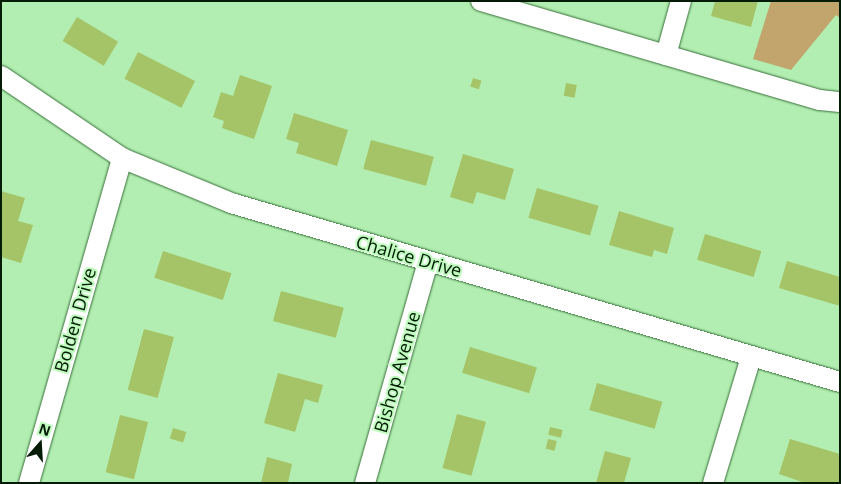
<!DOCTYPE html>
<html>
<head>
<meta charset="utf-8">
<style>
  body { margin:0 }
  #map { position:relative; width:841px; height:484px; overflow:hidden; background:#b2eeb1; font-family:"Open Sans",sans-serif }
  div>[style] { position:absolute }
  .green>* { inset:0; background:#c1a56c }
  .building>* { inset:0; background:#a5c467; transform-origin:0 0 }
  .roads { filter:drop-shadow(0 0 1px #376f39) drop-shadow(0 0 1px #376f39) }
  .minor>* { height:20px; margin:-10px; padding:0 10px; transform-origin:10px; border-radius:10px; background:#fff }
  span { translate:-50% -50%; white-space:nowrap; text-align:center; line-height:1.15; -webkit-text-stroke:4px #bffcbe; paint-order:stroke }
  .street-label { font-size:18px; color:#041b05 }
  .frame { position:absolute; inset:0; border:2px solid #041b05; pointer-events:none }
  .north { position:absolute; left:15px; top:419px; width:50px; height:50px; -webkit-text-stroke:4px #bffcbe; paint-order:stroke; rotate:19deg; font-size:14px; font-weight:700; line-height:20px; text-align:center; color:#041b05 }
  .north::after { content:''; display:block; margin:auto; width:18px; height:22px; background:#041b05; clip-path:polygon(50% 0,100% 100%,50% 72%,0 100%) }
</style>
</head>
<body>
<div id="map">
  <div class="green">
    <div style="clip-path:polygon(771px 1px,840px 1px,840px 18px,836px 15px,791px 70px,753px 59px)"></div>
  </div>
  <div class="building">
    <div style="clip-path:polygon(715px 1px,758px 1px,751px 27px,711px 16px)"></div>
    <div style="left:77px;top:17px;width:48px;height:28px;rotate:31deg"></div>
    <div style="left:138px;top:52px;width:64px;height:30px;rotate:27deg"></div>
    <div style="clip-path:polygon(240px 75px,272px 86px,254px 139px,222px 128px,224px 121px,213px 117px,221px 92px,233px 96px)"></div>
    <div style="left:473px;top:78px;width:9px;height:9px;rotate:18deg"></div>
    <div style="left:566px;top:83px;width:11px;height:13px;rotate:10deg"></div>
    <div style="clip-path:polygon(294px 113px,348px 130px,337px 166px,296px 153px,299px 143px,286px 139px)"></div>
    <div style="left:371px;top:140px;width:65px;height:30px;rotate:15deg"></div>
    <div style="clip-path:polygon(463px 154px,514px 169px,505px 200px,477px 192px,473px 204px,450px 197px)"></div>
    <div style="left:537px;top:188px;width:64px;height:31px;rotate:16deg"></div>
    <div style="clip-path:polygon(1px 191px,25px 198px,18px 221px,33px 225px,21px 263px,1px 257px)"></div>
    <div style="clip-path:polygon(619px 211px,674px 228px,667px 254px,654px 250px,652px 257px,609px 245px)"></div>
    <div style="left:705px;top:234px;width:59px;height:27px;rotate:17deg"></div>
    <div style="left:163px;top:251px;width:72px;height:28px;rotate:18deg"></div>
    <div style="clip-path:polygon(787px 261px,840px 277px,840px 306px,779px 288px)"></div>
    <div style="left:281px;top:291px;width:65px;height:31px;rotate:15deg"></div>
    <div style="left:144px;top:329px;width:31px;height:63px;rotate:15deg"></div>
    <div style="left:470px;top:347px;width:70px;height:27px;rotate:17deg"></div>
    <div style="clip-path:polygon(278px 373px,323px 385px,318px 403px,305px 399px,295px 432px,264px 423px)"></div>
    <div style="left:597px;top:383px;width:68px;height:28px;rotate:16deg"></div>
    <div style="left:457px;top:414px;width:30px;height:56px;rotate:15deg"></div>
    <div style="left:120px;top:415px;width:29px;height:59px;rotate:14deg"></div>
    <div style="left:550px;top:427px;width:13px;height:8px;rotate:13deg"></div>
    <div style="left:173px;top:428px;width:14px;height:11px;rotate:17deg"></div>
    <div style="left:548px;top:439px;width:9px;height:10px;rotate:13deg"></div>
    <div style="clip-path:polygon(790px 439px,840px 454px,840px 483px,805px 483px,779px 474px)"></div>
    <div style="clip-path:polygon(605px 451px,631px 458px,624px 483px,596px 483px)"></div>
    <div style="clip-path:polygon(267px 457px,292px 464px,288px 483px,261px 483px)"></div>
  </div>
  <div class="roads">
    <div class="minor">
      <div style="left:481px;top:1px;width:353px;rotate:16.3deg"></div>
      <div style="left:820px;top:100px;width:20px;rotate:6deg"></div>
      <div style="left:666px;top:55px;width:56px;rotate:-74.5deg"></div>
      <div style="left:1px;top:76px;width:146px;rotate:34.1deg"></div>
      <div style="left:122px;top:158px;width:118px;rotate:22.4deg"></div>
      <div style="left:231px;top:203px;width:635px;rotate:16.38deg"></div>
      <div style="left:29px;top:483px;width:338px;rotate:-74deg"></div>
      <div style="left:365px;top:483px;width:230px;rotate:-74.1deg"></div>
      <div style="left:713px;top:483px;width:132px;rotate:-73.2deg"></div>
    </div>
  </div>
  <div class="street-label">
    <span style="left:409px;top:256px;rotate:16deg">Chalice Drive</span>
    <span style="left:75px;top:320px;rotate:-74deg">Bolden Drive</span>
    <span style="left:397px;top:372px;rotate:-74deg">Bishop Avenue</span>
  </div>
  <div class="frame"></div>
  <div class="north">N</div>
</div>
</body>
</html>
